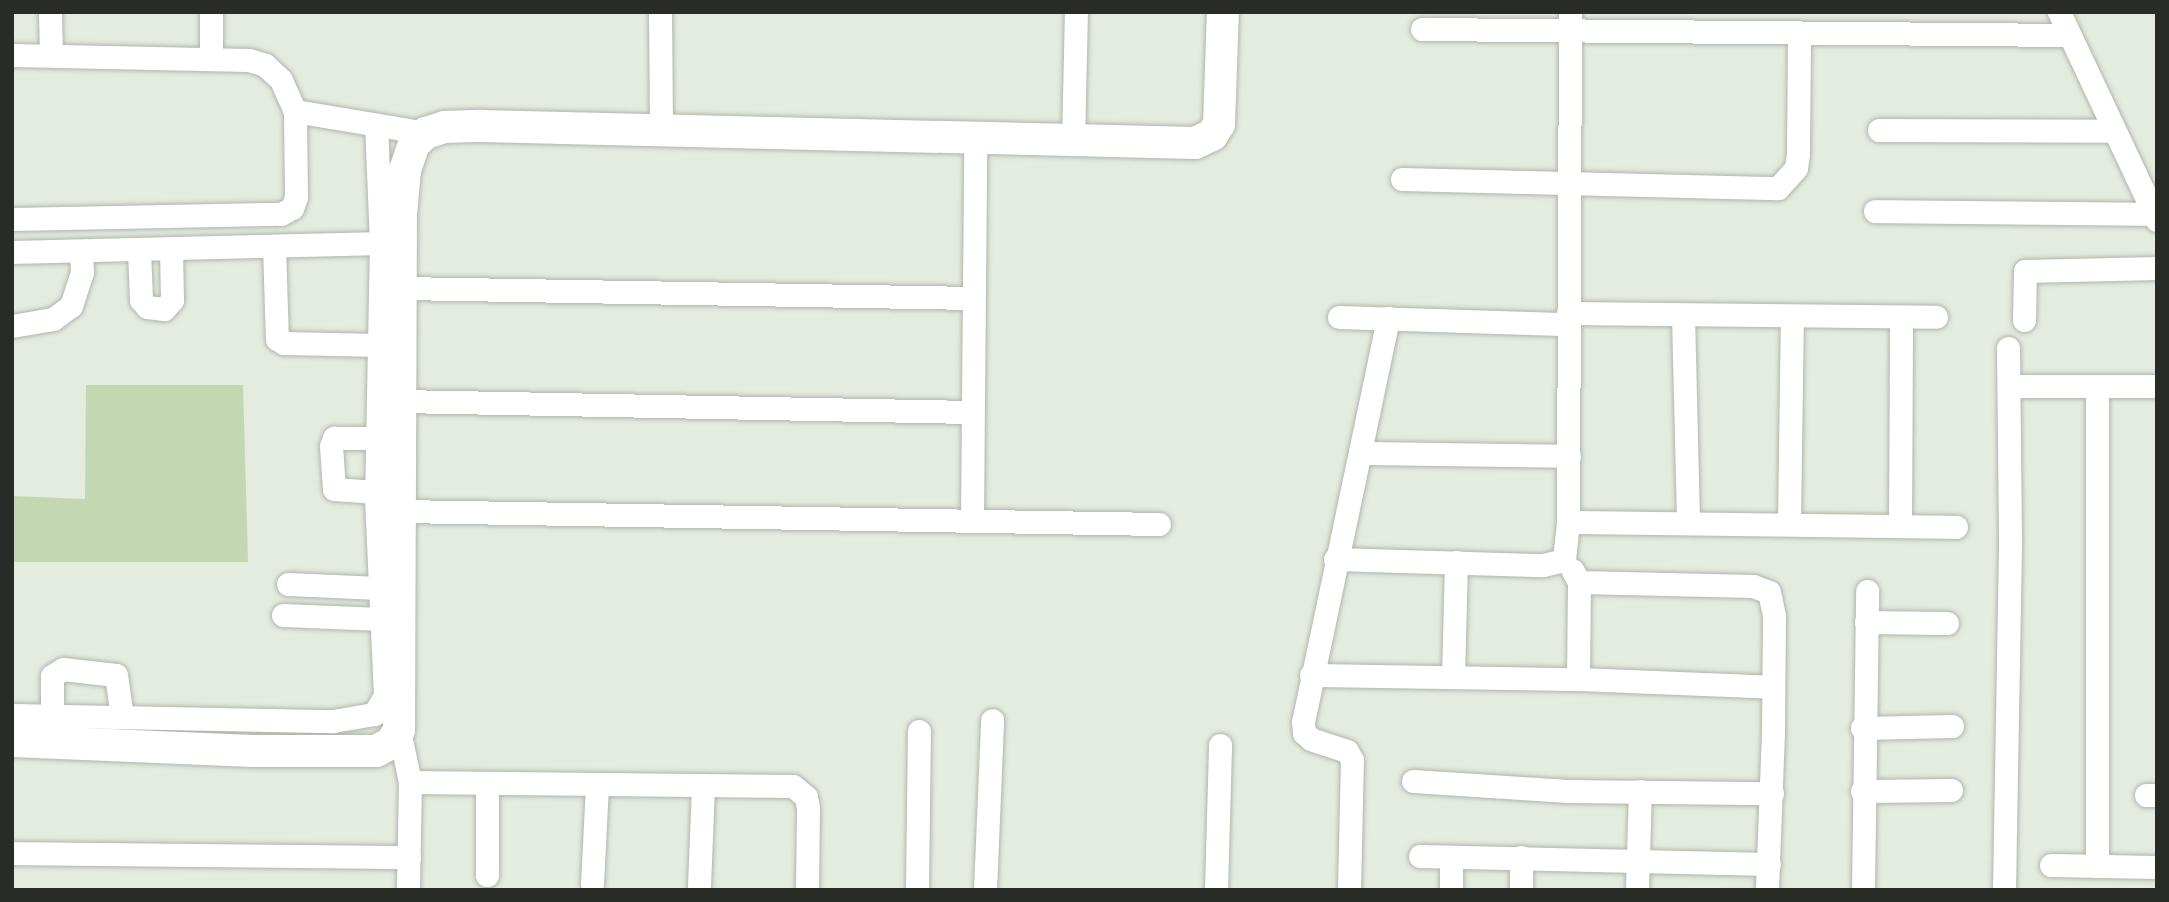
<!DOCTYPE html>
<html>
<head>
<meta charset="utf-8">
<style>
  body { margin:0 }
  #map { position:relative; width:2169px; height:902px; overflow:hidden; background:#e4ebdf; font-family:"Times New Roman",serif }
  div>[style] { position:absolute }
  .green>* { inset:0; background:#c2d7b2 }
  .roads { filter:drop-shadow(0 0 2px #afb6ab) drop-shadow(0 0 2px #afb6ab) }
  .street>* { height:23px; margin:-11.5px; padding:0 11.5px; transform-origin:11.5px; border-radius:11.5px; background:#fff }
  .secondary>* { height:32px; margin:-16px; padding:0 16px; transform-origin:16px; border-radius:16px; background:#fff }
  span { translate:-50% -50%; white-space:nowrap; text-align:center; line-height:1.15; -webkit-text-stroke:6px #e4ebdf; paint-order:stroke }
  .frame { position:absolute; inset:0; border:14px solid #282b26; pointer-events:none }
</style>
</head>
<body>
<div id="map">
  <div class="green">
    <div style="clip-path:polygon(86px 385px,243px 385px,248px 562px,12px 562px,12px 496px,85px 499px)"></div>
  </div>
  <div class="roads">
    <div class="street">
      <div style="left:50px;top:12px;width:42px;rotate:88.6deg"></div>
      <div style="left:211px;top:12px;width:45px;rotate:90deg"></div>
      <div style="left:660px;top:12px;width:118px;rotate:89.5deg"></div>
      <div style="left:2059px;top:12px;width:230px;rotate:64.8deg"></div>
      <div style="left:1422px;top:29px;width:647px;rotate:0.53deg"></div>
      <div style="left:12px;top:55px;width:237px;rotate:1.2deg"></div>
      <div style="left:249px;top:60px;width:17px;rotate:17deg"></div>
      <div style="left:265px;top:65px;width:22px;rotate:43deg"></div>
      <div style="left:281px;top:80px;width:34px;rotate:66deg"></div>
      <div style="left:295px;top:111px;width:133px;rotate:9.5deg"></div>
      <div style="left:1879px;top:130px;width:234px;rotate:0.2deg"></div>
      <div style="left:1073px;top:142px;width:130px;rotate:-88.7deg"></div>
      <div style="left:1402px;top:179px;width:376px;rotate:1.4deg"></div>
      <div style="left:1778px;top:188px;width:27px;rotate:-48deg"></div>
      <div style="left:1796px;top:168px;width:15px;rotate:-82deg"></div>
      <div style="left:1798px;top:153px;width:119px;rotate:-89.5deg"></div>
      <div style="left:1875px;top:211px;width:280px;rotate:0.6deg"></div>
      <div style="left:12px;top:219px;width:269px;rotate:-1.1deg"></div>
      <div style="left:281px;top:214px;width:13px;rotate:-29deg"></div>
      <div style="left:292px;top:208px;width:12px;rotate:-70deg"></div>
      <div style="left:296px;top:197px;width:86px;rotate:-90.7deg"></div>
      <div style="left:274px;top:246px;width:93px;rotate:88.2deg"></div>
      <div style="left:277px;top:339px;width:8px;rotate:30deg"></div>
      <div style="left:284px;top:343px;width:95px;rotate:1.2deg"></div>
      <div style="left:139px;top:250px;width:50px;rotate:87.7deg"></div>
      <div style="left:141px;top:300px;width:9px;rotate:49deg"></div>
      <div style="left:147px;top:307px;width:17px;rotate:7deg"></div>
      <div style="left:164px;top:309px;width:12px;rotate:-48deg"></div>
      <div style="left:172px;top:300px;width:51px;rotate:-91.1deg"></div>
      <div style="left:12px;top:252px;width:369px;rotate:-1.4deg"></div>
      <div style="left:402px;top:288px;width:571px;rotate:1deg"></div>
      <div style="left:1568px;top:313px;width:368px;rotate:0.6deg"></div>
      <div style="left:1683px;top:315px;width:207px;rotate:88.6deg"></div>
      <div style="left:1339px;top:317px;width:229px;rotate:1.8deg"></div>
      <div style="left:2024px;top:320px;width:49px;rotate:-88.8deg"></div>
      <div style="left:2025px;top:271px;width:132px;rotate:-1.3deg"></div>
      <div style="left:12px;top:326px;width:42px;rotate:-9.7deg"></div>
      <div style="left:53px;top:319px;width:22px;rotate:-36deg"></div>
      <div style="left:71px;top:306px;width:36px;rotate:-72deg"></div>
      <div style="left:82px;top:272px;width:21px;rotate:-93deg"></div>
      <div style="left:2009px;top:386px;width:148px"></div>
      <div style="left:2097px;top:386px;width:480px;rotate:90deg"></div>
      <div style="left:399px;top:401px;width:573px;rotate:1.1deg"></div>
      <div style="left:1360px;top:453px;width:209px;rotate:0.8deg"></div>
      <div style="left:376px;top:492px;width:42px;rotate:-175.9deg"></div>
      <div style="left:334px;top:489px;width:43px;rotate:-94deg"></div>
      <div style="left:331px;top:446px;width:9px;rotate:-69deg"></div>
      <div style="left:334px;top:438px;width:43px"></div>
      <div style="left:400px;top:511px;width:759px;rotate:0.98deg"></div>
      <div style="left:972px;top:518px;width:380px;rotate:-89.5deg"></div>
      <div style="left:1568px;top:522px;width:388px;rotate:0.7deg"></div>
      <div style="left:1789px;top:524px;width:207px;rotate:-89.2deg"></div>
      <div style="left:1900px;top:525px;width:208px;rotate:-89.7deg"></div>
      <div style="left:1335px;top:559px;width:208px;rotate:1.7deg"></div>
      <div style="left:1543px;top:565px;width:22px;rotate:-13deg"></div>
      <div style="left:1564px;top:560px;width:38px;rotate:-84deg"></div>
      <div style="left:1568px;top:522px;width:510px;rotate:-89.78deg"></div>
      <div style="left:1579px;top:582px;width:174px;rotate:1.3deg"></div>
      <div style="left:1753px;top:586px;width:17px;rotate:21deg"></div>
      <div style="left:1769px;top:592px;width:25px;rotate:78deg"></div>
      <div style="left:1774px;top:616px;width:116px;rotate:90.5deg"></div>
      <div style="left:1773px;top:732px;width:158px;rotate:92.2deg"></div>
      <div style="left:288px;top:584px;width:91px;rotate:2.5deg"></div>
      <div style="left:283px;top:615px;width:98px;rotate:2.3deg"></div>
      <div style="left:1866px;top:622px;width:81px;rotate:0.7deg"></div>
      <div style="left:1311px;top:675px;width:267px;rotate:0.9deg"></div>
      <div style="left:1578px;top:679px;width:97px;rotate:-89.4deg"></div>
      <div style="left:1579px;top:582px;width:13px;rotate:-119deg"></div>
      <div style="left:1453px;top:677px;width:115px;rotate:-88.5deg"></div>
      <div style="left:1578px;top:679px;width:195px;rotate:2.3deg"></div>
      <div style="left:12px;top:715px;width:321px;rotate:1.1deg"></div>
      <div style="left:333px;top:721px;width:42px;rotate:-9.7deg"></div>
      <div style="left:374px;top:714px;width:21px;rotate:-59deg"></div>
      <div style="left:385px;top:696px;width:195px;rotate:-92.6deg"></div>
      <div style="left:376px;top:501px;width:258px;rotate:-88.9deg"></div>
      <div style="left:381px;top:243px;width:117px;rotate:-92.4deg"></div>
      <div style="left:52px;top:716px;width:40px;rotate:-90deg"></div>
      <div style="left:52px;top:676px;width:13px;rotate:-32deg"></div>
      <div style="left:63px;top:669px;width:53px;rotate:6.5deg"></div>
      <div style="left:116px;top:675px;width:42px;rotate:81.9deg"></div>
      <div style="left:1862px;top:728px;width:90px;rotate:-1.3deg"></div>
      <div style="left:399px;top:730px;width:53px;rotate:78.1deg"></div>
      <div style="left:410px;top:782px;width:108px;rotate:91.1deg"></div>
      <div style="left:1413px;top:781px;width:155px;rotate:3.7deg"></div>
      <div style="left:1568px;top:791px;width:204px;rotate:0.6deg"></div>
      <div style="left:410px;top:782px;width:383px;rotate:0.6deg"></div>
      <div style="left:793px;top:786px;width:17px;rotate:40deg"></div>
      <div style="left:806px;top:797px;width:11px;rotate:80deg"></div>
      <div style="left:808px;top:808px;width:82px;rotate:90.7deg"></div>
      <div style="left:487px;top:783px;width:92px;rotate:90deg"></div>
      <div style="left:1862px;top:791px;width:89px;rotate:-0.6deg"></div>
      <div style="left:2146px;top:795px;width:11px"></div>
      <div style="left:12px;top:853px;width:397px;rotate:0.6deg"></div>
      <div style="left:1420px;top:856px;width:349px;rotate:1.3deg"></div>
      <div style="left:1451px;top:857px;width:33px;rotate:90deg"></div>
      <div style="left:1521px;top:857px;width:33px;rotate:90deg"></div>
      <div style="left:2051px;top:865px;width:106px;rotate:1.1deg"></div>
      <div style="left:592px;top:884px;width:100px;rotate:-87.1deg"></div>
      <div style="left:699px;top:886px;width:101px;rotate:-87.7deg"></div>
      <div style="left:917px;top:890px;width:159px;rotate:-89.3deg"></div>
      <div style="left:985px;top:890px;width:170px;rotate:-87.6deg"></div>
      <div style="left:1216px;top:890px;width:145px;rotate:-88.4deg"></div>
      <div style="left:1349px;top:890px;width:130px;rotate:-88.7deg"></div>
      <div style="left:1352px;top:760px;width:10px;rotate:-119deg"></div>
      <div style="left:1347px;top:751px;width:38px;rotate:-162deg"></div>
      <div style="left:1311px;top:739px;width:9px;rotate:-139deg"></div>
      <div style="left:1304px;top:733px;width:11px;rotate:-95deg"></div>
      <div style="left:1303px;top:722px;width:413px;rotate:-78.1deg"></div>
      <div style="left:1637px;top:890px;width:99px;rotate:-88.3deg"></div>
      <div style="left:1863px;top:890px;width:299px;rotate:-89.2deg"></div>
      <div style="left:2004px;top:890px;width:351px;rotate:-89deg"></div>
      <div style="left:2010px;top:539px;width:191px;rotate:-90.6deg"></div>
    </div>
    <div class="secondary">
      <div style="left:12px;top:741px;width:241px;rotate:2.4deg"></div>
      <div style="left:253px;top:751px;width:123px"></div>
      <div style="left:376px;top:751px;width:17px;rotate:-28deg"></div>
      <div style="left:391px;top:743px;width:15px;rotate:-58deg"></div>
      <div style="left:399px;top:730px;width:516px;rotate:-89.78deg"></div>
      <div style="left:401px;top:214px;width:44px;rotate:-84.8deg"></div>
      <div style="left:405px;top:170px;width:28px;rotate:-71deg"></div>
      <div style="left:414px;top:144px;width:16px;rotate:-43deg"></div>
      <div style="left:426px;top:133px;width:19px;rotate:-18deg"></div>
      <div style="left:444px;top:127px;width:36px;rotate:-2deg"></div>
      <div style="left:480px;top:126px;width:715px;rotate:1.36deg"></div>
      <div style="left:1195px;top:143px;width:19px;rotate:-25deg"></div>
      <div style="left:1212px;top:135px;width:13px;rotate:-58deg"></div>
      <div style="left:1219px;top:124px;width:112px;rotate:-88deg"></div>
    </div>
  </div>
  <div class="frame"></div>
</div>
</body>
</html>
